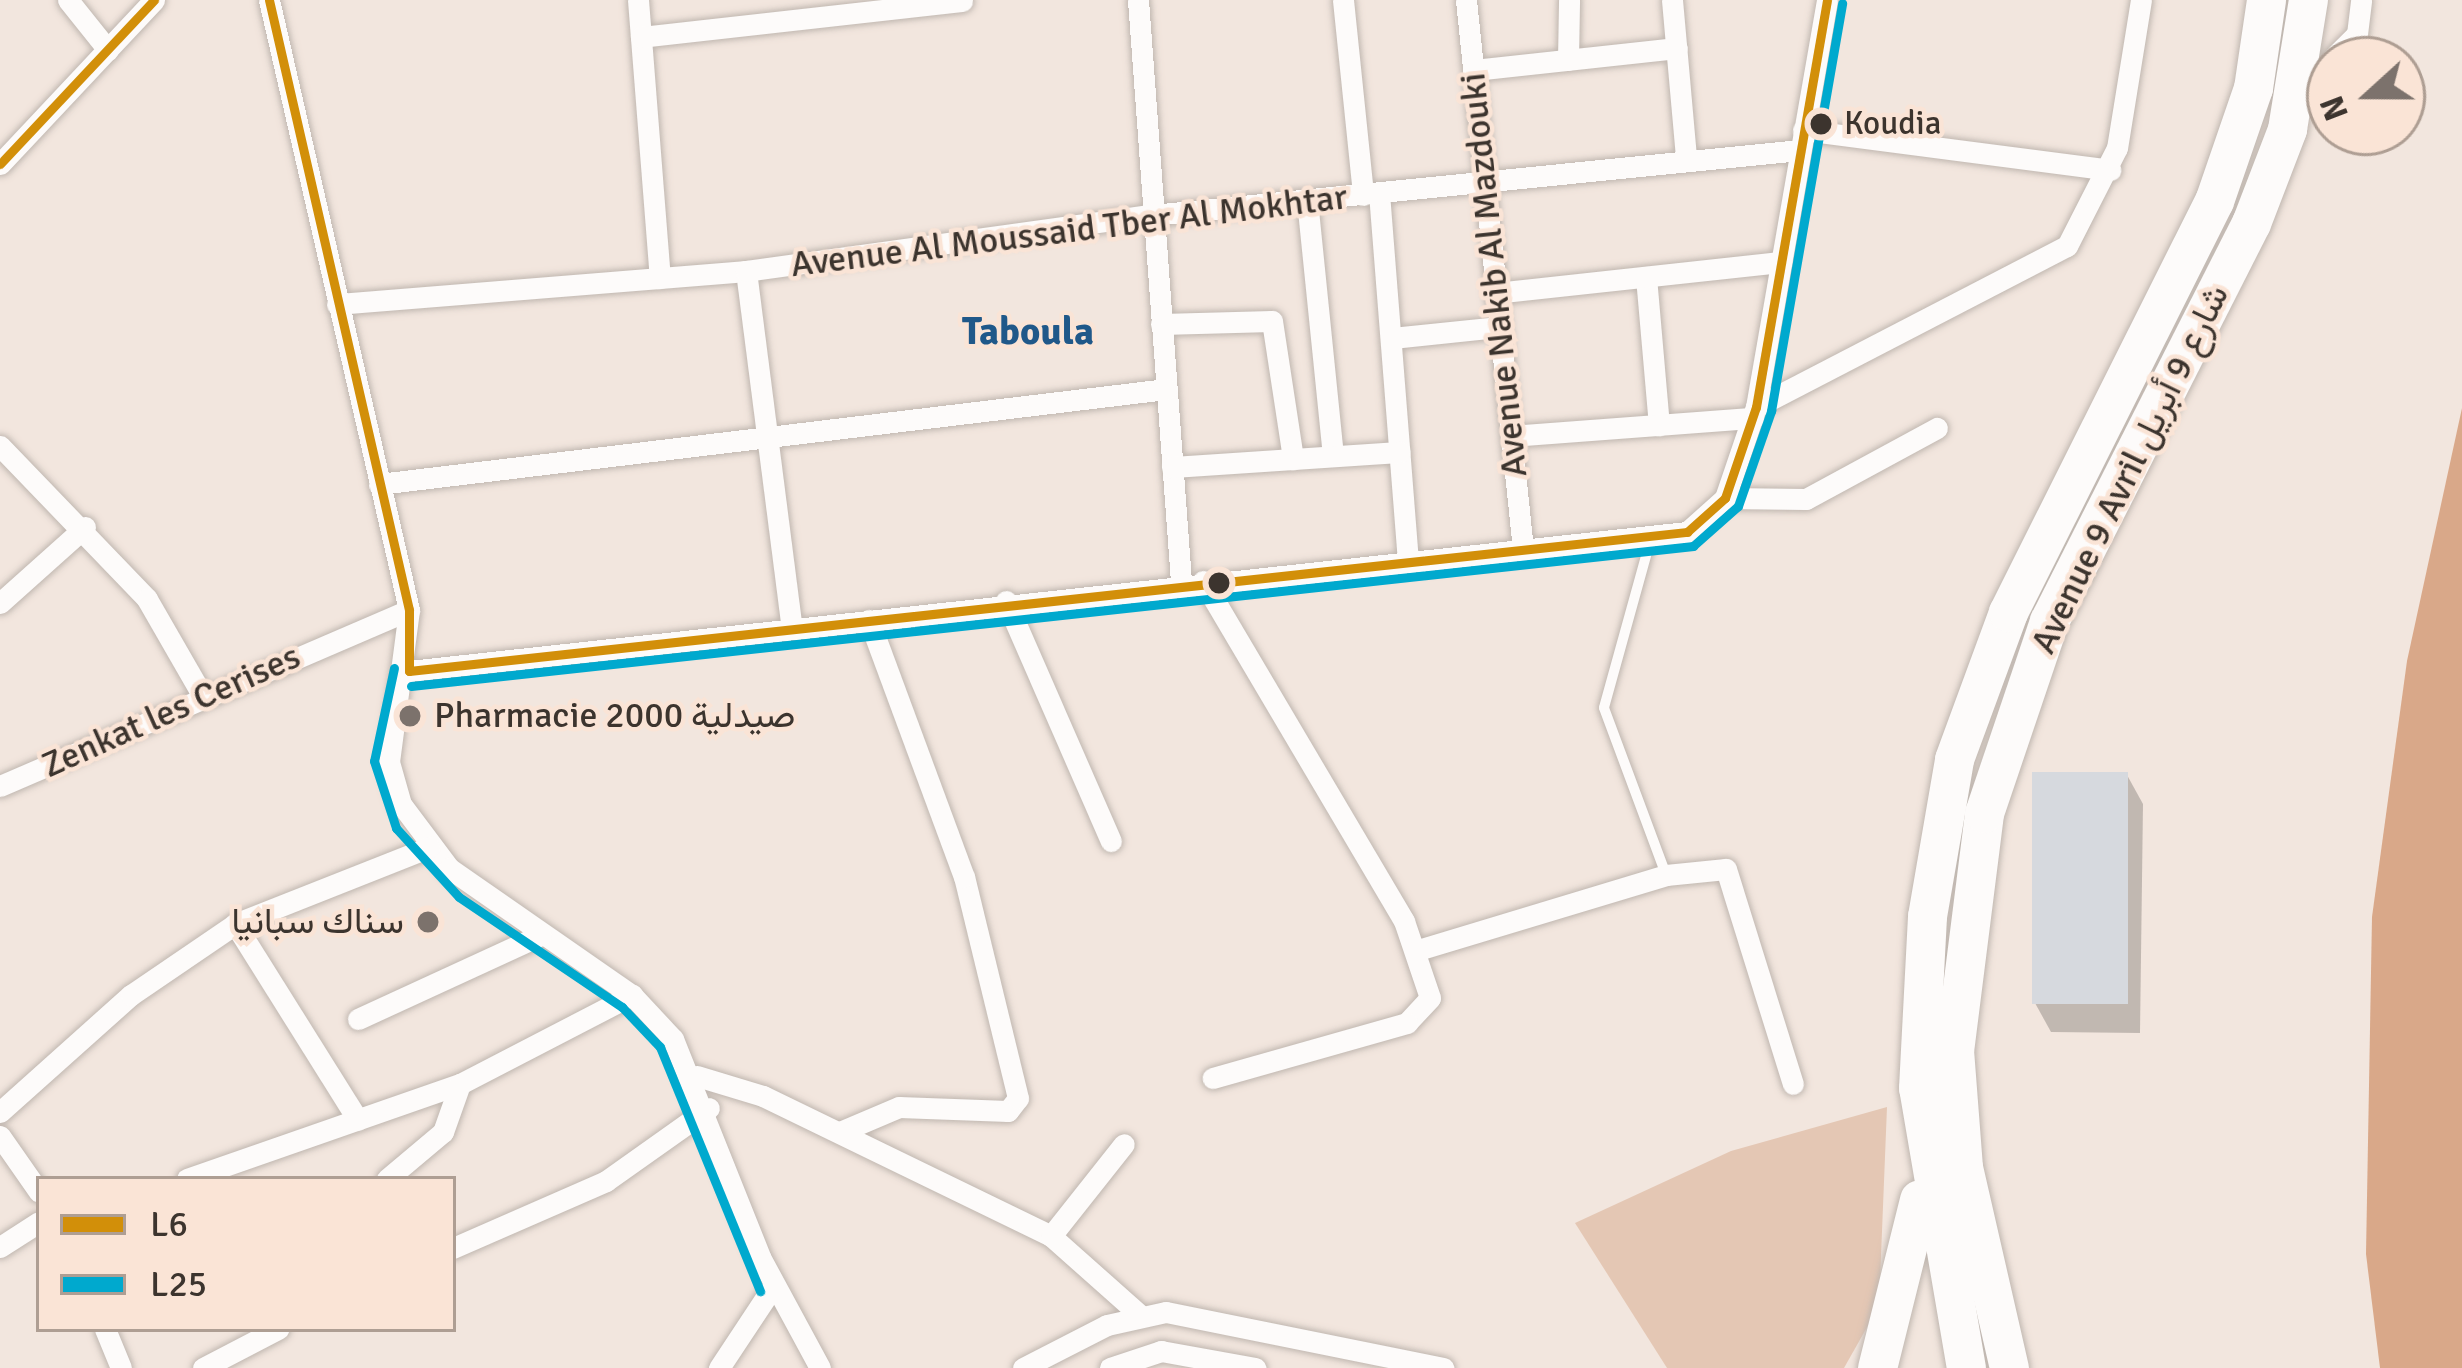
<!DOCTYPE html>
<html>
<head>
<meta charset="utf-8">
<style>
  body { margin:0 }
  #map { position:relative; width:2462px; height:1368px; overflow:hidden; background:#f2e6de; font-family:Signika,Vazirmatn,sans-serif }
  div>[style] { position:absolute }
  .green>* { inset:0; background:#e4c7b4 }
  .water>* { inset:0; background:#d9a889 }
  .shadow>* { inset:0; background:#0003 }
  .building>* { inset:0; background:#d6d9de; transform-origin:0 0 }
  .roads { filter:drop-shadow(0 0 3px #c0b7b0) drop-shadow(0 0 3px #c0b7b0) }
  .lane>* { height:10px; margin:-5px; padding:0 5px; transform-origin:5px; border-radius:5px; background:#fdfbfa }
  .street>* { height:21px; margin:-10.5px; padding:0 10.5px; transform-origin:10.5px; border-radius:10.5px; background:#fdfbfa }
  .highway>* { height:39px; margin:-19.5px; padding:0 19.5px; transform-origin:19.5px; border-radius:19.5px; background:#fdfbfa }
  .bus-1>* { height:9px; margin:-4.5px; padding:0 4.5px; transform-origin:4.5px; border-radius:4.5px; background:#d28f09 }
  .bus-2>* { height:9px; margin:-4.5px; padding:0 4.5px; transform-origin:4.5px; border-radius:4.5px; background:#00a9ce }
  .dots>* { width:33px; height:33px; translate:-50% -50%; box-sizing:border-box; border:6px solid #fae4d6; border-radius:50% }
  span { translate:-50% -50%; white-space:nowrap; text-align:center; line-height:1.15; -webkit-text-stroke:9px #fae4d6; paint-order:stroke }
  .bus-label { font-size:33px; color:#3c342e }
  .left { translate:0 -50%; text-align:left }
  .street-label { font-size:36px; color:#3c342e }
  .poi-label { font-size:36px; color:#3c342e }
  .right { translate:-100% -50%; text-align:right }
  .neighbourhood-label { font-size:39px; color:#205889; font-weight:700 }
  .legend { position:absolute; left:36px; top:1176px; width:420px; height:156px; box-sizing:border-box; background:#fae4d6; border:3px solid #ae9e93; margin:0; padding:15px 21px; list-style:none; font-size:36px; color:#3c342e }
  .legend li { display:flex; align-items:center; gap:24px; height:60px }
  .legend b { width:60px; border:3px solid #ae9e93 }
  .north { position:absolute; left:2306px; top:36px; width:120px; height:120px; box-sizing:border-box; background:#fae4d6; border:3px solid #ae9e93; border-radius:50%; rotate:249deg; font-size:33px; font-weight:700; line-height:48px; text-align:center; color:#3c342e }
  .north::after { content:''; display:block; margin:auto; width:42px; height:54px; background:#7c726c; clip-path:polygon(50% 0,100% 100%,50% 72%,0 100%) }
</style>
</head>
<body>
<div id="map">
  <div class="green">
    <div style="clip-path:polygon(1887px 1107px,1879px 1306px,1844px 1368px,1667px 1368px,1575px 1223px,1731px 1151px)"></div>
  </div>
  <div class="water">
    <div style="clip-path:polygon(2462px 408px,2462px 1368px,2380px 1368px,2366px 1254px,2372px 917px,2407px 661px)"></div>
  </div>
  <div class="shadow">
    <div style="clip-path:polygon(2127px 775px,2143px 804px,2140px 1033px,2051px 1032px,2035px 1003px)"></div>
  </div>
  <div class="building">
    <div style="left:2032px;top:772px;width:96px;height:232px"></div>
  </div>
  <div class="roads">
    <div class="lane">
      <div style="left:1651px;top:538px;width:176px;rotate:105.5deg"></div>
      <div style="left:1604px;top:708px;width:178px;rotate:69.6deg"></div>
    </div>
    <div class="street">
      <div style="left:68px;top:0;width:64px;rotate:51.3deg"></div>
      <div style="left:269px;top:0;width:626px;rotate:77.07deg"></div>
      <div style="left:409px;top:610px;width:153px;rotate:97.5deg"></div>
      <div style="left:389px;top:762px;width:44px;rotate:74.1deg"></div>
      <div style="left:401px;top:804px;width:80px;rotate:53.1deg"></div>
      <div style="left:449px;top:868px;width:223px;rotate:34.8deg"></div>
      <div style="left:632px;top:995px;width:60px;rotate:47deg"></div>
      <div style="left:673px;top:1039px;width:235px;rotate:68.2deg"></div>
      <div style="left:760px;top:1257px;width:126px;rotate:61.6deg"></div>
      <div style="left:638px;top:0;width:279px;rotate:85.5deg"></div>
      <div style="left:1138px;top:0;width:584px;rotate:85.77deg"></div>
      <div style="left:1343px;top:0;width:196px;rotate:84.1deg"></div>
      <div style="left:1466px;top:0;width:553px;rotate:84.08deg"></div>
      <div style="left:1672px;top:0;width:157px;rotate:84.9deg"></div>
      <div style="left:641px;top:37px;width:323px;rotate:-6.4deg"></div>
      <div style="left:1568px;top:60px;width:60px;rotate:-89deg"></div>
      <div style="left:2331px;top:60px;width:37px;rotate:-45deg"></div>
      <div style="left:2357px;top:34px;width:34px;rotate:-83deg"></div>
      <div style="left:1474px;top:70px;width:204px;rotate:-6.2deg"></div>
      <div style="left:1803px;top:130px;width:310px;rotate:7.4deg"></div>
      <div style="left:0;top:164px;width:225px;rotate:-46.8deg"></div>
      <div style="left:1379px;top:193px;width:370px;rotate:85.5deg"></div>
      <div style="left:1307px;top:200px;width:257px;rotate:84.2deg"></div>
      <div style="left:746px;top:271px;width:360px;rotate:82.7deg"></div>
      <div style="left:1646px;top:277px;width:149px;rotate:85deg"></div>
      <div style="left:1495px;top:293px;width:288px;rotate:-6.2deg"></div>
      <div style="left:337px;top:304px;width:410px;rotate:-4.6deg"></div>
      <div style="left:746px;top:271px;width:410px;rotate:-7.9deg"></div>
      <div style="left:1152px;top:215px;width:651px;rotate:-5.73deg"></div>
      <div style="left:1161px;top:324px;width:111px;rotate:-1.5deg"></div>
      <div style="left:1272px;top:321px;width:140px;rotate:81.3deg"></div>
      <div style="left:1392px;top:338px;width:108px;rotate:-5.9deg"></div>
      <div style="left:1756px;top:407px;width:350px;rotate:-27.4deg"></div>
      <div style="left:2067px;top:246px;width:110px;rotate:-63deg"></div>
      <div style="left:2117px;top:148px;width:150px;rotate:-80.8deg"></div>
      <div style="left:1511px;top:436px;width:243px;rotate:-4.3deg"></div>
      <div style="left:0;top:446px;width:212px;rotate:46.1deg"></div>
      <div style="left:147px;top:599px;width:106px;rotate:60.1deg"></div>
      <div style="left:1172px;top:467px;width:228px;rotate:-3.8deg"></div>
      <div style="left:379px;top:484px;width:793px;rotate:-6.88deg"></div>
      <div style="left:1725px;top:498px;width:81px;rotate:0.7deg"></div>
      <div style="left:1806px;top:499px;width:149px;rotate:-28.5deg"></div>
      <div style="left:1203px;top:581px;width:395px;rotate:59.4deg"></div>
      <div style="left:1404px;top:921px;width:81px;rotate:71.3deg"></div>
      <div style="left:1430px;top:998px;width:34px;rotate:133deg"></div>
      <div style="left:1407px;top:1023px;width:202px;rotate:164.2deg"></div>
      <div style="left:1006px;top:601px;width:262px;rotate:66.4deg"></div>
      <div style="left:0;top:603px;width:114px;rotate:-41.8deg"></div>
      <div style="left:409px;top:671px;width:1286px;rotate:-6.21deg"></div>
      <div style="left:1687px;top:532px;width:51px;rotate:-41.8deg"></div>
      <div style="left:1725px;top:498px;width:96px;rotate:-71.2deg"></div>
      <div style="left:1756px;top:407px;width:413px;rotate:-80.1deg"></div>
      <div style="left:0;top:786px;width:445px;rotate:-23.3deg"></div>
      <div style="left:235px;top:924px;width:231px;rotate:57.9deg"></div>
      <div style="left:1418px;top:950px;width:259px;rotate:-16.8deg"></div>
      <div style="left:1666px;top:875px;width:60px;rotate:-5.7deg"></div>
      <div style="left:1726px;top:869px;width:225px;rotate:72.7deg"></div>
      <div style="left:358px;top:1019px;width:201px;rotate:-24.7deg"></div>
      <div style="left:697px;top:1076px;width:69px;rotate:16.9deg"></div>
      <div style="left:763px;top:1096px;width:320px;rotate:25.9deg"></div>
      <div style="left:1051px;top:1236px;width:119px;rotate:41.6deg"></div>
      <div style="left:0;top:1112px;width:176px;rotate:-41.8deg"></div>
      <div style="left:131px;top:995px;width:126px;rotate:-34.3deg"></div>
      <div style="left:235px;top:924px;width:209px;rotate:-21.6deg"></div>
      <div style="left:840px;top:1132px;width:64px;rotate:-23deg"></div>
      <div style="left:899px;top:1107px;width:109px;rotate:2.1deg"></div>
      <div style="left:1008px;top:1111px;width:16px;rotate:-52deg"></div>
      <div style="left:1018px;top:1098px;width:228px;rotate:-103.7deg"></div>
      <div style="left:964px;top:877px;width:274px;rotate:-110.3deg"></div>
      <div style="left:0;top:1136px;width:68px;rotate:55.1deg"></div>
      <div style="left:187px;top:1179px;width:289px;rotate:-19.2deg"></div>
      <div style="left:460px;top:1084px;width:194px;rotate:-27.4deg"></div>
      <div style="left:387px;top:1179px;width:73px;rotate:-40deg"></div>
      <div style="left:443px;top:1132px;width:51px;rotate:-70.5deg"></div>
      <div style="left:1051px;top:1236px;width:117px;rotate:-51.6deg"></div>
      <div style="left:0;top:1247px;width:46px;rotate:-32.7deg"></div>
      <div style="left:453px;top:1248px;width:167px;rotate:-23.6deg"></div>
      <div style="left:606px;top:1181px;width:126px;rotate:-35.3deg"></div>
      <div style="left:105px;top:1329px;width:42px;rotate:67.7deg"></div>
      <div style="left:203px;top:1368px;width:85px;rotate:-27.5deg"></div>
      <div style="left:719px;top:1368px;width:100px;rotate:-56.5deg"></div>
      <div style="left:1023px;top:1368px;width:94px;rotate:-27.1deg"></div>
      <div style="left:1107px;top:1325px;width:60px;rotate:-12.4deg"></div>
      <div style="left:1166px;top:1312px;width:283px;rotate:11.4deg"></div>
      <div style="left:1110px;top:1368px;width:54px;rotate:-18.4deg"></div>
      <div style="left:1161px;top:1351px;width:96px;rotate:10.3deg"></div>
    </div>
    <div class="highway">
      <div style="left:1877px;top:1368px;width:174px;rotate:-76deg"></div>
      <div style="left:1966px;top:1368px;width:284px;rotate:-99.7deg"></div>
      <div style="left:1918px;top:1088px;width:172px;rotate:-87deg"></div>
      <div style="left:1927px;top:916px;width:159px;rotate:-80.2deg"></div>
      <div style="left:1954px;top:759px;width:157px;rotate:-69.8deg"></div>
      <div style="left:2008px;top:612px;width:460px;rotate:-63.4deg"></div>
      <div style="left:2214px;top:201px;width:120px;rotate:-71deg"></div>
      <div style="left:2253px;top:88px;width:89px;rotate:-81.6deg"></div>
      <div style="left:2009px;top:1368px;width:206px;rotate:-102.9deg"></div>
      <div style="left:1963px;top:1167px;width:116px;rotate:-94.4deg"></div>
      <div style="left:1954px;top:1051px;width:240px;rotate:-82.8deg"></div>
      <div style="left:1984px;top:813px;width:203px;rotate:-71.3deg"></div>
      <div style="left:2049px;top:621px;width:446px;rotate:-63.1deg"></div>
      <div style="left:2251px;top:223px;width:101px;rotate:-69deg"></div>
      <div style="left:2287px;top:129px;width:131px;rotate:-80.8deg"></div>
    </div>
  </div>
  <div class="bus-1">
    <div style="left:269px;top:0;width:626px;rotate:77.07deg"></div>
    <div style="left:409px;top:610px;width:61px;rotate:90deg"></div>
    <div style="left:0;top:164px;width:225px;rotate:-46.8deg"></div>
    <div style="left:409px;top:671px;width:1286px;rotate:-6.21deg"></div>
    <div style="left:1687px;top:532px;width:51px;rotate:-41.8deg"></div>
    <div style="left:1725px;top:498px;width:96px;rotate:-71.2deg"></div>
    <div style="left:1756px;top:407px;width:413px;rotate:-80.1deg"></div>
  </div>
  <div class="bus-2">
    <div style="left:394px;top:668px;width:95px;rotate:102.1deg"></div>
    <div style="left:374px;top:761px;width:71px;rotate:71.8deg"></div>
    <div style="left:396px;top:828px;width:93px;rotate:47.6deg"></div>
    <div style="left:459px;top:897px;width:197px;rotate:34deg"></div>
    <div style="left:622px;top:1007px;width:55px;rotate:46.5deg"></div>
    <div style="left:660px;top:1047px;width:264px;rotate:67.7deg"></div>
    <div style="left:411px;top:686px;width:1290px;rotate:-6.23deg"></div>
    <div style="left:1693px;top:546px;width:60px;rotate:-41.6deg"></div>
    <div style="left:1738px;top:506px;width:101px;rotate:-70.8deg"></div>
    <div style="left:1771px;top:411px;width:414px;rotate:-80.1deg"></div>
  </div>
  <div class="dots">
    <div style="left:1821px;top:124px;background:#3c342e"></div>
    <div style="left:1219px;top:583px;background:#3c342e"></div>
    <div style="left:410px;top:716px;background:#7c726c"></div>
    <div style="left:428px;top:922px;background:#7c726c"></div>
  </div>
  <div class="bus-label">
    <span class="left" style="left:1844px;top:124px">Koudia</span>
  </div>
  <div class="street-label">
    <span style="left:1069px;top:231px;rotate:-7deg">Avenue Al Moussaid Tber Al Mokhtar</span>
    <span style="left:1494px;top:275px;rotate:-96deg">Avenue Nakib Al Mazdouki</span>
    <span style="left:2130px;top:469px;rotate:-64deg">Avenue 9 Avril شارع 9 أبريل</span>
    <span style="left:171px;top:711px;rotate:-24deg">Zenkat les Cerises</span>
  </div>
  <div class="poi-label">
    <span class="left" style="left:434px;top:716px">Pharmacie 2000 صيدلية</span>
    <span class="right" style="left:404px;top:922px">سناك سبانيا</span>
  </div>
  <div class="neighbourhood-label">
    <span style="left:1028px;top:331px">Taboula</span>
  </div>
  <ul class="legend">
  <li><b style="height:15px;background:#d28f09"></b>L6</li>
  <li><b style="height:15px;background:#00a9ce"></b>L25</li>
  </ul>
  <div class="north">N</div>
</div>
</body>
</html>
